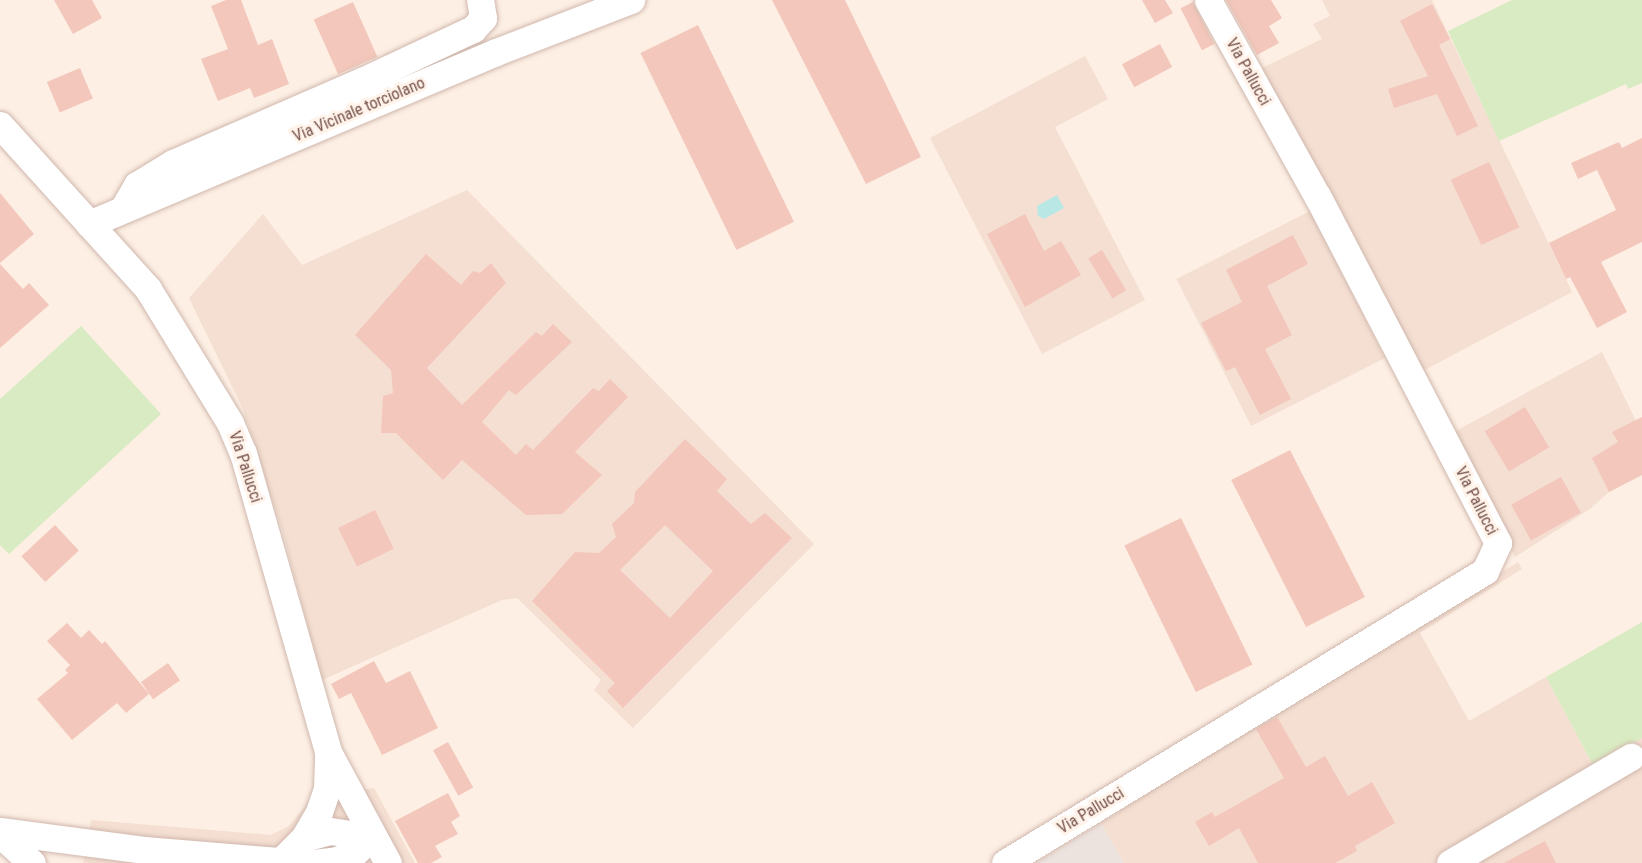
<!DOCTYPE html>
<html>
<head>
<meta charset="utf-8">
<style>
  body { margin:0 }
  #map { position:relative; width:1642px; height:863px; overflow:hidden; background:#fdefe4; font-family:"Roboto Condensed",sans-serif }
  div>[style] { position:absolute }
  .residential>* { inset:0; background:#f4dfd2; transform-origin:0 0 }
  .industrial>* { inset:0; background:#ece3de }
  .green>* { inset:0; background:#d9ebc2 }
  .water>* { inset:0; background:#b8e7e5 }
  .building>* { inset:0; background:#f3c7bb; transform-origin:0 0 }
  .roads { filter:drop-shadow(0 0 2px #d0b7ad) drop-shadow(0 0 2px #d0b7ad) }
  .minor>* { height:27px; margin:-13.5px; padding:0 13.5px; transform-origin:13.5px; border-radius:13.5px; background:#fff }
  span { translate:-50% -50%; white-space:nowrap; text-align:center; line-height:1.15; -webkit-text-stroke:6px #fff3ea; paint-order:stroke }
  .street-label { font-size:16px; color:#765149 }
</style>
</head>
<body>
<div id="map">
  <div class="residential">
    <div style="clip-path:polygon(1322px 0,1432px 0,1572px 292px,1419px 373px,1262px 68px,1322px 39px,1313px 24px,1330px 16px)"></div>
    <div style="clip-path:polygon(1085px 56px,1108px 99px,1055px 127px,1145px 300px,1042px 354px,930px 138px)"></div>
    <div style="clip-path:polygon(467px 190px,814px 544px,633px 728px,594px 690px,601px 680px,517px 598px,502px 600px,322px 680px,283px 533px,243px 409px,189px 298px,263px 214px,302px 265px)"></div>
    <div style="left:1310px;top:211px;width:165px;height:150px;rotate:63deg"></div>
    <div style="clip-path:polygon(1602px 352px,1642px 433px,1642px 475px,1609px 492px,1590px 509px,1515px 557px,1452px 433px)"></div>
    <div style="clip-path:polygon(1518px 562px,1522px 569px,1420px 633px,1469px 721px,1546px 677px,1594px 767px,1642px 738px,1642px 863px,1124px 863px,1101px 823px)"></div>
    <div style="clip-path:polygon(374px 788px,415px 863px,83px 863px,91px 820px,271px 835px,289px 826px,312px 798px)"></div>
  </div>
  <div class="industrial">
    <div style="clip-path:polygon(1101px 823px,1124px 863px,1036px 863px)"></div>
  </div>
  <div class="green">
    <div style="clip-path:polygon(1512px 0,1642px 0,1642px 83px,1628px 89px,1626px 84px,1499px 141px,1448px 31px)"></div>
    <div style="clip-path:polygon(81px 326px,161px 414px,9px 554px,0 545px,0 399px)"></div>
    <div style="clip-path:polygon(1642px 622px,1642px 738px,1594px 767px,1546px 677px)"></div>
  </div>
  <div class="water">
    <div style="clip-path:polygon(1057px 195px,1064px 208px,1044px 219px,1038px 216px,1037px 206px)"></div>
  </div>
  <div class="building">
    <div style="clip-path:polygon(54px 0,92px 0,102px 18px,73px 34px)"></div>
    <div style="clip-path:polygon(226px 0,241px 0,258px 45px,272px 39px,289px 84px,254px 98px,250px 88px,218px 101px,201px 59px,228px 49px,211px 6px)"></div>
    <div style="clip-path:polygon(772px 0,845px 0,921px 157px,866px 184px)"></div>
    <div style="clip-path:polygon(1142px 0,1165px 0,1173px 13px,1155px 23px)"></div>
    <div style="clip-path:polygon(1226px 0,1271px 0,1282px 18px,1269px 26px,1279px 43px,1257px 55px)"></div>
    <div style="left:353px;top:2px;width:60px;height:43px;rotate:66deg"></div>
    <div style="left:1193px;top:2px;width:47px;height:14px;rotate:63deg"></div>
    <div style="clip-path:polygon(1432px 4px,1450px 39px,1439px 45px,1478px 126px,1457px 136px,1437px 94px,1394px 108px,1388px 89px,1428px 76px,1400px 21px)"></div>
    <div style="left:698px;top:25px;width:219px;height:64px;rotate:64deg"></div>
    <div style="left:1160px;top:44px;width:26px;height:43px;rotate:62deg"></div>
    <div style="left:80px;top:68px;width:33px;height:36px;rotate:67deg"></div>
    <div style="clip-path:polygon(1642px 138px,1642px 242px,1601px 262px,1627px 312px,1597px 328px,1570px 277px,1566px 279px,1549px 243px,1616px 210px,1597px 170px,1578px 179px,1571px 163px,1619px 142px,1622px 148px)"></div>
    <div style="left:1489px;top:162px;width:72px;height:42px;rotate:65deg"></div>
    <div style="clip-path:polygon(0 193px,34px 234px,0 263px)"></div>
    <div style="clip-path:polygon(1025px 214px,1044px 251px,1061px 241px,1081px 275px,1025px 307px,987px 234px)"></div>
    <div style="clip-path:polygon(1293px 235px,1308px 264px,1267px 286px,1292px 335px,1265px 349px,1291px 399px,1260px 415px,1235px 367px,1226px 371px,1201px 323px,1242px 302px,1226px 270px)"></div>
    <div style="left:1102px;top:250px;width:47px;height:16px;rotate:59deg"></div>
    <div style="clip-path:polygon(426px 254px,461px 285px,473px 271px,480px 273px,491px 263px,506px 283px,427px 368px,462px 405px,536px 332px,542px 336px,553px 324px,572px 342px,516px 395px,509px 390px,482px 422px,516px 455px,526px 444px,533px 450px,593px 388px,599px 391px,610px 379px,628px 397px,575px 452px,602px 475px,562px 514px,526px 515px,462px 460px,443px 480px,396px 433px,381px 433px,383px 396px,393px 393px,391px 370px,355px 335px)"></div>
    <div style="clip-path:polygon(0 264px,23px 289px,29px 283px,49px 305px,0 348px)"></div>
    <div style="left:1525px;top:407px;width:47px;height:47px;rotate:59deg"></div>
    <div style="clip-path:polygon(1642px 417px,1642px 475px,1609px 492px,1592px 458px,1618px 442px,1612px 432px)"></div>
    <div style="clip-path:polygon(evenodd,685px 439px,727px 479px,717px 491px,751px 524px,765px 513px,792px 538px,623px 708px,607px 691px,615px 683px,532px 601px,575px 552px,599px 553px,616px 537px,612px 524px,634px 503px,635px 492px,685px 439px,665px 525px,713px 571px,670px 618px,620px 570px,665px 525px)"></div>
    <div style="left:1290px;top:450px;width:165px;height:66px;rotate:63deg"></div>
    <div style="left:1561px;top:477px;width:41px;height:57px;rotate:61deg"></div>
    <div style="left:375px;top:510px;width:43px;height:41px;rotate:64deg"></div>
    <div style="left:1181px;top:518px;width:163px;height:63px;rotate:64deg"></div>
    <div style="left:55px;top:525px;width:35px;height:46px;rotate:47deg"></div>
    <div style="clip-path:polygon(67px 623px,81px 638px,89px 630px,102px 644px,105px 641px,149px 694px,126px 713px,117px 703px,72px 740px,37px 699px,68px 673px,65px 670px,70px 665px,47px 641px)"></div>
    <div style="clip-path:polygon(374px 661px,386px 683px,410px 671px,438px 728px,382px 755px,351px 693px,339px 699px,331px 684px)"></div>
    <div style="left:168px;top:663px;width:21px;height:33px;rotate:55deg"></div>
    <div style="clip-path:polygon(1277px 717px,1306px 767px,1325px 756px,1348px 796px,1372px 782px,1395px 823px,1355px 846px,1357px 851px,1335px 863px,1258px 863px,1239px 828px,1209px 846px,1195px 822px,1212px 812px,1215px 817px,1284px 778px,1256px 729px)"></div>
    <div style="left:448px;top:742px;width:52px;height:17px;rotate:61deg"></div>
    <div style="clip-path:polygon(448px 793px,460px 816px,451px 822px,458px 834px,435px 846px,442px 857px,431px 863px,418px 863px,395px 821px)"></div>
    <div style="clip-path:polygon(1545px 841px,1556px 863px,1504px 863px)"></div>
  </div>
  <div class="roads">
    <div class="minor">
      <div style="left:0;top:125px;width:221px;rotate:47.9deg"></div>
      <div style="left:148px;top:289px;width:157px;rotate:58.5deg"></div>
      <div style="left:230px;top:423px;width:33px;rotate:67deg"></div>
      <div style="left:243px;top:453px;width:311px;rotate:74.1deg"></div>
      <div style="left:328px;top:752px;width:126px;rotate:61.6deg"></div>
      <div style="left:123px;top:209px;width:28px;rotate:-60deg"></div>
      <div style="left:137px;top:185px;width:42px;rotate:-31.4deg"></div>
      <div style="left:173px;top:163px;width:206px;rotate:-23.5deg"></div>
      <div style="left:362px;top:81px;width:123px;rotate:-25.1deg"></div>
      <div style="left:473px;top:29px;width:15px;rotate:-48deg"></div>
      <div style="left:483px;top:18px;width:18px;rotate:-99deg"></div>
      <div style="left:89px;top:224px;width:442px;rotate:-22.9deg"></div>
      <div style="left:496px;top:52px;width:145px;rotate:-21.1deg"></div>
      <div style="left:0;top:831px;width:145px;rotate:7.5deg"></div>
      <div style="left:144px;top:850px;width:159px;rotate:4.7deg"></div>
      <div style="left:0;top:834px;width:43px;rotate:42.2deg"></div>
      <div style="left:304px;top:838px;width:27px;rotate:-15deg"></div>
      <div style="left:330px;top:831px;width:42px;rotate:8.1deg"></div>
      <div style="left:281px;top:861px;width:33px;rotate:-45deg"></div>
      <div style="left:304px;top:838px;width:30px;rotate:-60deg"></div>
      <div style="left:319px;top:812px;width:24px;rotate:-71deg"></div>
      <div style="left:327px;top:789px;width:36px;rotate:-88deg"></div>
      <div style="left:314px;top:863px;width:23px;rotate:-7deg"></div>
      <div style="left:337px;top:860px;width:20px;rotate:-24deg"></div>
      <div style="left:355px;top:852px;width:23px;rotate:-41deg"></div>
      <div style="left:1005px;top:863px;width:562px;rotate:-31.31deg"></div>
      <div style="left:1485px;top:571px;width:31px;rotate:-65deg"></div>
      <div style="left:1498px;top:543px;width:391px;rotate:-117.5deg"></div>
      <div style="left:1317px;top:196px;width:224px;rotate:-119.1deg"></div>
      <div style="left:1450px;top:863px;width:210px;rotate:-30.4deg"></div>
    </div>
  </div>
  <div class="street-label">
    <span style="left:1248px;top:72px;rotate:61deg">Via Pallucci</span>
    <span style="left:359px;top:110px;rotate:-23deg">Via Vicinale torciolano</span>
    <span style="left:245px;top:467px;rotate:72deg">Via Pallucci</span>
    <span style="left:1476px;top:501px;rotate:63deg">Via Pallucci</span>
    <span style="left:1091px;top:811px;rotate:-31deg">Via Pallucci</span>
  </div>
</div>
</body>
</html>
